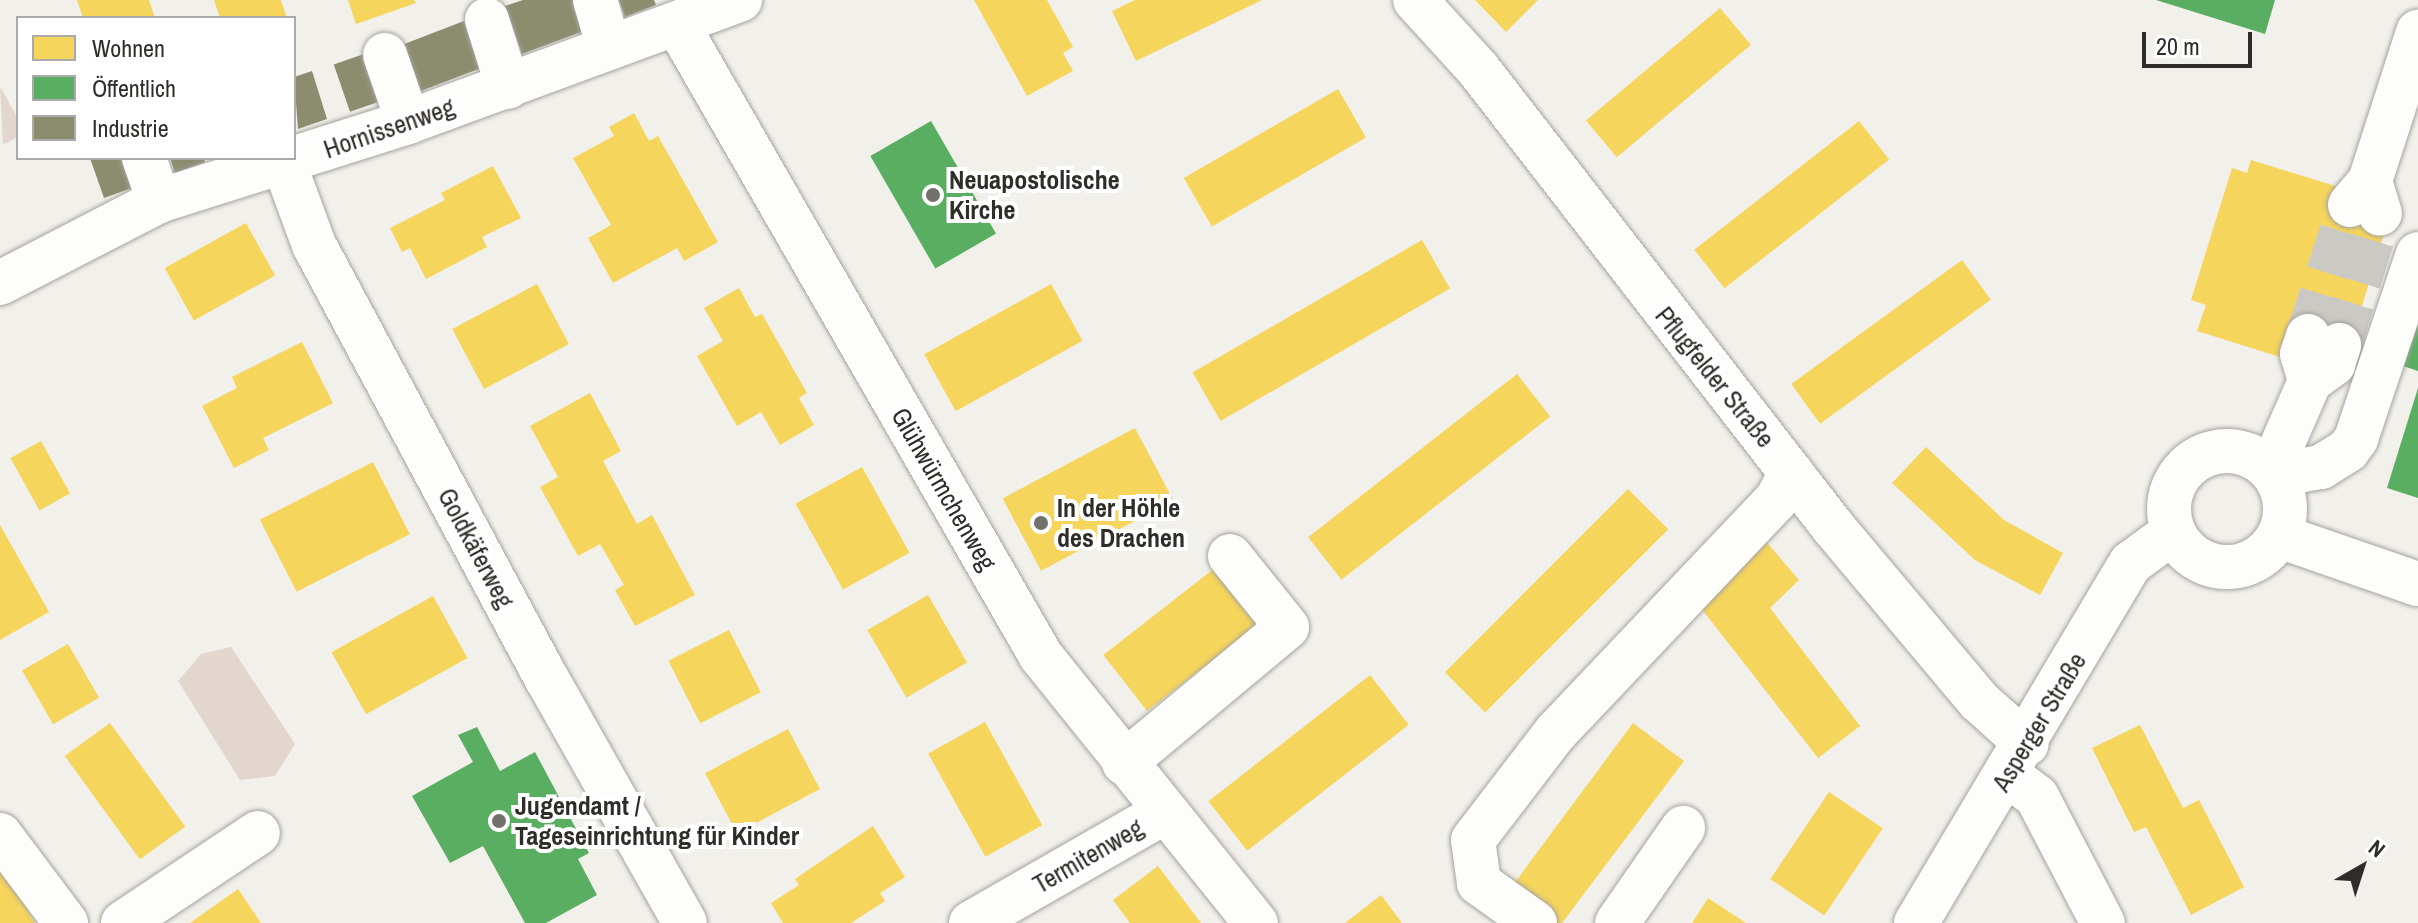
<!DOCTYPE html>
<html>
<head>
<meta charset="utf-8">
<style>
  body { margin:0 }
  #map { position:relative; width:2418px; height:923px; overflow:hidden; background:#f2f0ea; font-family:"Archivo Narrow",sans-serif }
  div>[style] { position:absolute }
  .green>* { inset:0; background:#e3d6ce }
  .homes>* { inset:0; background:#f6d55c; transform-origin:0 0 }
  .public>* { inset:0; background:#5aae61; transform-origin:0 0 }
  .industry>* { inset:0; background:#8c8c6e; transform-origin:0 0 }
  .minor-tunnel>* { height:44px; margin-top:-22px; transform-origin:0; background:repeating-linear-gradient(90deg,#cbc9c3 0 44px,transparent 0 66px) }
  .roads { filter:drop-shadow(0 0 2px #a5a39f) drop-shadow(0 0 2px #a5a39f) }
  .minor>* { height:44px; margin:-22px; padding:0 22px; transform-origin:22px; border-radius:22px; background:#fdfdfc }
  .minor>.ring { margin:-22px; padding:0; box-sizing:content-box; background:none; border:44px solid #fdfdfc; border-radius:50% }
  .dots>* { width:22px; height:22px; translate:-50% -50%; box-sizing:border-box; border:4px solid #fff; border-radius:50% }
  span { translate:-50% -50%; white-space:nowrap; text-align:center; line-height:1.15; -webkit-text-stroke:8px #fff; paint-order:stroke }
  .street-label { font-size:26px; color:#2f2d29 }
  .poi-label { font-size:26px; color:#2f2d29; font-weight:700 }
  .left { translate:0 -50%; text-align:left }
  .legend { position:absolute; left:16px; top:16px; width:280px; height:144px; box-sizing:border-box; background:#fff; border:2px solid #acaba9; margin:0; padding:10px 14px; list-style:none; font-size:24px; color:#2f2d29 }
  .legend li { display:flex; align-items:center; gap:16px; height:40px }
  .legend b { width:40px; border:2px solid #acaba9 }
  .north { position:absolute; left:2322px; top:827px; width:80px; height:80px; -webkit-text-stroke:6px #fff; paint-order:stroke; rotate:39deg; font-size:22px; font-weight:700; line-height:32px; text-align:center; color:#2f2d29 }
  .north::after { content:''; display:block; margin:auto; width:28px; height:36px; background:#2f2d29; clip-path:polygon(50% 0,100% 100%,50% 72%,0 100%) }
  .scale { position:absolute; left:2142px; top:32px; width:110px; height:36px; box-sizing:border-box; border:4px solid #2f2d29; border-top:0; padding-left:10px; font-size:24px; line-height:28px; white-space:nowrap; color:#2f2d29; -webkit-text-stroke:6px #fff; paint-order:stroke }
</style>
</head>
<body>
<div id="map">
  <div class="green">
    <div style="clip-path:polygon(0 86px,18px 119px,18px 137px,3px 145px)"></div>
    <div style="clip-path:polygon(231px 647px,295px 744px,275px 776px,240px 780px,178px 681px,201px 654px)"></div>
  </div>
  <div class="homes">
    <div style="clip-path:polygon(77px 0,149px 0,155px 18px,83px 18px)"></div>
    <div style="clip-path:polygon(214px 0,281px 0,287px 18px,220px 18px)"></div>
    <div style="clip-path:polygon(348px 0,414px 0,416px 3px,356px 24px)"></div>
    <div style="clip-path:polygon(974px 0,1047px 0,1073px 47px,1063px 53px,1073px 71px,1027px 96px)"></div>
    <div style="clip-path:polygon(1135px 0,1262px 0,1136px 61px,1112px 11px)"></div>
    <div style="clip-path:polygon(1475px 0,1538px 0,1506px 32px)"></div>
    <div style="left:1720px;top:8px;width:48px;height:175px;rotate:50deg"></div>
    <div style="left:1338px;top:89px;width:56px;height:178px;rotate:60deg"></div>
    <div style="clip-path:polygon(634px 113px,649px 141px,658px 136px,718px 242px,684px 261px,677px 248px,613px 283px,588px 238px,611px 225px,573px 158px,614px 136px,609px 127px)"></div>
    <div style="left:1859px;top:121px;width:49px;height:209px;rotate:52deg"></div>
    <div style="clip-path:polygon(2251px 160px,2342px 188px,2389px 217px,2349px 349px,2290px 360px,2197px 331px,2206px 305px,2191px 300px,2232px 168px,2247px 173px)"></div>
    <div style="clip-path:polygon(493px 166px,521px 218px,482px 237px,487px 247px,426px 279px,410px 248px,402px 252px,390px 228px,445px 200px,441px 193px)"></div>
    <div style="left:246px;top:223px;width:60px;height:93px;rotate:61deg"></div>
    <div style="left:1422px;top:240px;width:56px;height:265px;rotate:60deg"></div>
    <div style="left:1962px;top:260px;width:49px;height:211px;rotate:54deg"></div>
    <div style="left:537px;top:284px;width:68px;height:96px;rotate:62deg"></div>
    <div style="left:1051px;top:284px;width:65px;height:145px;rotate:61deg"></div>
    <div style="clip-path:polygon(739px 288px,755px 317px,762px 314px,807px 393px,799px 398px,814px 425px,780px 445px,761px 412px,737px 426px,697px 356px,723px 341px,704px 308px)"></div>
    <div style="clip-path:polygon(302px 342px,333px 403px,263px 438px,269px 450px,234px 468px,202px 406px,237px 388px,232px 377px)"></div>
    <div style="left:1517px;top:374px;width:54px;height:265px;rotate:52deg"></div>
    <div style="clip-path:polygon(590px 393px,621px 451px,603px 461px,637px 524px,652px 515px,695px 595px,635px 626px,615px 590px,624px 585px,600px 544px,578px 556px,540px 487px,558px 477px,530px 426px)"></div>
    <div style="left:1135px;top:428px;width:82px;height:150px;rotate:62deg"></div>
    <div style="left:41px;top:441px;width:60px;height:35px;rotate:61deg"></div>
    <div style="clip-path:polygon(1926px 447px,2004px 520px,2063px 553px,2040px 595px,1975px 560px,1892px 483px)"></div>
    <div style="left:373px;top:462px;width:81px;height:127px;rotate:63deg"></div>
    <div style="left:862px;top:467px;width:98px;height:76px;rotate:61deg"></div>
    <div style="left:1628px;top:489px;width:57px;height:259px;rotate:45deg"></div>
    <div style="clip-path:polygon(0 525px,49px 612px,0 640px)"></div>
    <div style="clip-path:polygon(1763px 538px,1799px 580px,1770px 608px,1860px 726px,1818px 758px,1697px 603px)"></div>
    <div style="left:1220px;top:564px;width:71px;height:148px;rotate:52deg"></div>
    <div style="left:928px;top:595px;width:78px;height:70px;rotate:60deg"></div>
    <div style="left:433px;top:596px;width:71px;height:116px;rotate:61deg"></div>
    <div style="left:729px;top:630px;width:70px;height:68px;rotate:63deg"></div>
    <div style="left:68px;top:644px;width:62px;height:53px;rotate:60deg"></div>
    <div style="left:1370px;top:675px;width:63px;height:205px;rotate:52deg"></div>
    <div style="left:985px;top:722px;width:118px;height:65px;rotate:61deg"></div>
    <div style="left:110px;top:723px;width:128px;height:56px;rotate:54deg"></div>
    <div style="clip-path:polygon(1633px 723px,1684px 761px,1562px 923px,1556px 923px,1510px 889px)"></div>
    <div style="clip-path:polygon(2140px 725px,2183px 808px,2199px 800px,2244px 887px,2191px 915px,2146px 827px,2134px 832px,2092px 748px)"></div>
    <div style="left:788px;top:729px;width:68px;height:94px;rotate:62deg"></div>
    <div style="left:1829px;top:792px;width:65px;height:105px;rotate:34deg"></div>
    <div style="clip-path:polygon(873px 826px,905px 877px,880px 893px,885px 901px,851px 923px,783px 923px,771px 903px,799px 885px,795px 879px)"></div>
    <div style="clip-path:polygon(0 862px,35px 923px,0 923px)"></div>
    <div style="clip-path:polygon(1158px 866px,1201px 923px,1130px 923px,1113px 900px)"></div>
    <div style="clip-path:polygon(238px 889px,261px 923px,190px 923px)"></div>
    <div style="clip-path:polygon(1381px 895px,1402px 923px,1345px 923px)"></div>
    <div style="clip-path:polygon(1708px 898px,1746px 923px,1692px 923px)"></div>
  </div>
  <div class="public">
    <div style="clip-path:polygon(2156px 0,2275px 0,2265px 34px)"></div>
    <div style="left:931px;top:121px;width:130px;height:70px;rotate:60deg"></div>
    <div style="clip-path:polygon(2418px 319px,2418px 371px,2403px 366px)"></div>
    <div style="clip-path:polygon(2418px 388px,2418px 498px,2387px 488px)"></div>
    <div style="clip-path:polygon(477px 727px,500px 771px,535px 752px,589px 853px,578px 859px,597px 895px,546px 923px,525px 923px,483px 846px,450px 863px,412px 796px,473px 762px,458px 735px)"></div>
  </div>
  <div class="industry">
    <div style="clip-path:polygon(523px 0,573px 0,584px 31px,522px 54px,505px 6px)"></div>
    <div style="clip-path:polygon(619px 0,654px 0,656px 5px,625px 17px)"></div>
    <div style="left:464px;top:21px;width:50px;height:66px;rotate:69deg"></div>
    <div style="left:364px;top:54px;width:50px;height:32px;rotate:71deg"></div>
    <div style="clip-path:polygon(312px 71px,327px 119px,298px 129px,294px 77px)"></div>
    <div style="clip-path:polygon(90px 158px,125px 158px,135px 187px,104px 198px)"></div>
    <div style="clip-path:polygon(170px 158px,204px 158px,205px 162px,175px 173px)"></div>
  </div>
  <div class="minor-tunnel">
    <div style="left:2308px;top:336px;width:138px;rotate:-72.2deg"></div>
    <div style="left:2339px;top:345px;width:137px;rotate:-72.6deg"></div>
  </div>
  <div class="roads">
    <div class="minor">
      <div style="left:595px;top:0;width:50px;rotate:73.7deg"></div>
      <div style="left:1415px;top:0;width:93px;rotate:47.6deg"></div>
      <div style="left:1478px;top:69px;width:579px;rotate:52.22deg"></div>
      <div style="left:1833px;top:527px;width:227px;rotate:50deg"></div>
      <div style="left:1979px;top:701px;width:64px;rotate:41.9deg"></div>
      <div style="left:487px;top:20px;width:70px;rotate:72.6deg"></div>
      <div style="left:677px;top:24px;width:729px;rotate:60.06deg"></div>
      <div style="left:1041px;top:656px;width:343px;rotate:51.2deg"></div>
      <div style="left:385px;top:55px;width:71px;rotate:71.1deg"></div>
      <div style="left:144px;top:158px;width:46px;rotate:70.8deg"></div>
      <div style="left:282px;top:158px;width:93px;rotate:69.8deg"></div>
      <div style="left:314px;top:245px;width:493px;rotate:61.8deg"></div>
      <div style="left:547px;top:679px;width:280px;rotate:60.5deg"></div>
      <div style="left:2370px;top:181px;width:157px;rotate:-72.1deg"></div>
      <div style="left:2350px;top:205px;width:31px;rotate:-50deg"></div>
      <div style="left:2370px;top:181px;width:34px;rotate:73deg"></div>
      <div style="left:0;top:283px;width:179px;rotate:-27.3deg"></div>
      <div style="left:159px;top:201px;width:261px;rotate:-17.6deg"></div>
      <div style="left:408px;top:122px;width:354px;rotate:-20.2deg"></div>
      <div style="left:2308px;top:336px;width:19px;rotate:108deg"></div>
      <div style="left:2302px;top:354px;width:28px;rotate:73deg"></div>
      <div style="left:2310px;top:381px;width:29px;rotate:-36deg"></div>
      <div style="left:2333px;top:364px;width:20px;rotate:-72deg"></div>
      <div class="ring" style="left:2169px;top:451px;width:72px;height:72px"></div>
      <div style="left:2271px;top:470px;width:97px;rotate:-66.3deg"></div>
      <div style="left:2275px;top:475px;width:47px;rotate:-9.9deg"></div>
      <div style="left:2321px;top:467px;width:32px;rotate:-32deg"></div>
      <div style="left:2348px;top:450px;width:14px;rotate:-54deg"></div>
      <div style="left:2356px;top:439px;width:195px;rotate:-71.5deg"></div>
      <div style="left:2279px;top:536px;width:147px;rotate:19.1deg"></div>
      <div style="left:1124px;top:763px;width:212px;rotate:-39.8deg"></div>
      <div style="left:1287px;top:627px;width:91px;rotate:-128.8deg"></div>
      <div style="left:2008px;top:775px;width:36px;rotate:37deg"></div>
      <div style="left:2037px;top:797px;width:142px;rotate:62.4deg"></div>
      <div style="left:0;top:835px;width:110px;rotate:53.1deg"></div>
      <div style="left:123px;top:923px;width:162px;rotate:-33.7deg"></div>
      <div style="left:971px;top:923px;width:221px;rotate:-29.8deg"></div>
      <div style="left:1535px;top:923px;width:69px;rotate:-144.5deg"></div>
      <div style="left:1479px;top:883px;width:43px;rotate:-97.9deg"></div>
      <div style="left:1473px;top:840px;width:136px;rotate:-52.5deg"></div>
      <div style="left:1556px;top:732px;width:321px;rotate:-46.5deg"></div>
      <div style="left:1777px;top:499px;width:30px;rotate:-62deg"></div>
      <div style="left:1617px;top:923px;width:116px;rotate:-55.2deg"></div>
      <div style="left:1916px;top:923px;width:419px;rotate:-59.2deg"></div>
      <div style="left:2131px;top:563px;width:52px;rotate:-36.4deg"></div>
    </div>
  </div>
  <div class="dots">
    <div style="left:933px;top:195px;background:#73716d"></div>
    <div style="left:1041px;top:523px;background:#73716d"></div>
    <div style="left:499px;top:821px;background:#73716d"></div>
  </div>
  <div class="street-label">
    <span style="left:389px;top:128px;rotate:-19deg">Hornissenweg</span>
    <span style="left:1715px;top:377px;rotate:51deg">Pflugfelder Straße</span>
    <span style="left:944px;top:489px;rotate:60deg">Glühwürmchenweg</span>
    <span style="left:476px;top:548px;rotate:62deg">Goldkäferweg</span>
    <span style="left:2039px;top:722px;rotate:-59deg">Asperger Straße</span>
    <span style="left:1088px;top:856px;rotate:-30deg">Termitenweg</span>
  </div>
  <div class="poi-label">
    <span class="left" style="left:949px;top:195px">Neuapostolische<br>Kirche</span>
    <span class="left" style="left:1057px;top:523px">In der Höhle<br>des Drachen</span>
    <span class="left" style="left:515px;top:821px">Jugendamt /<br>Tageseinrichtung für Kinder</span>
  </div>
  <ul class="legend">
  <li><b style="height:22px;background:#f6d55c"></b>Wohnen</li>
  <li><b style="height:22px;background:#5aae61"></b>Öffentlich</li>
  <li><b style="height:22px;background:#8c8c6e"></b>Industrie</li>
  </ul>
  <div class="north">N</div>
  <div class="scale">20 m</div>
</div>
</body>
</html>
